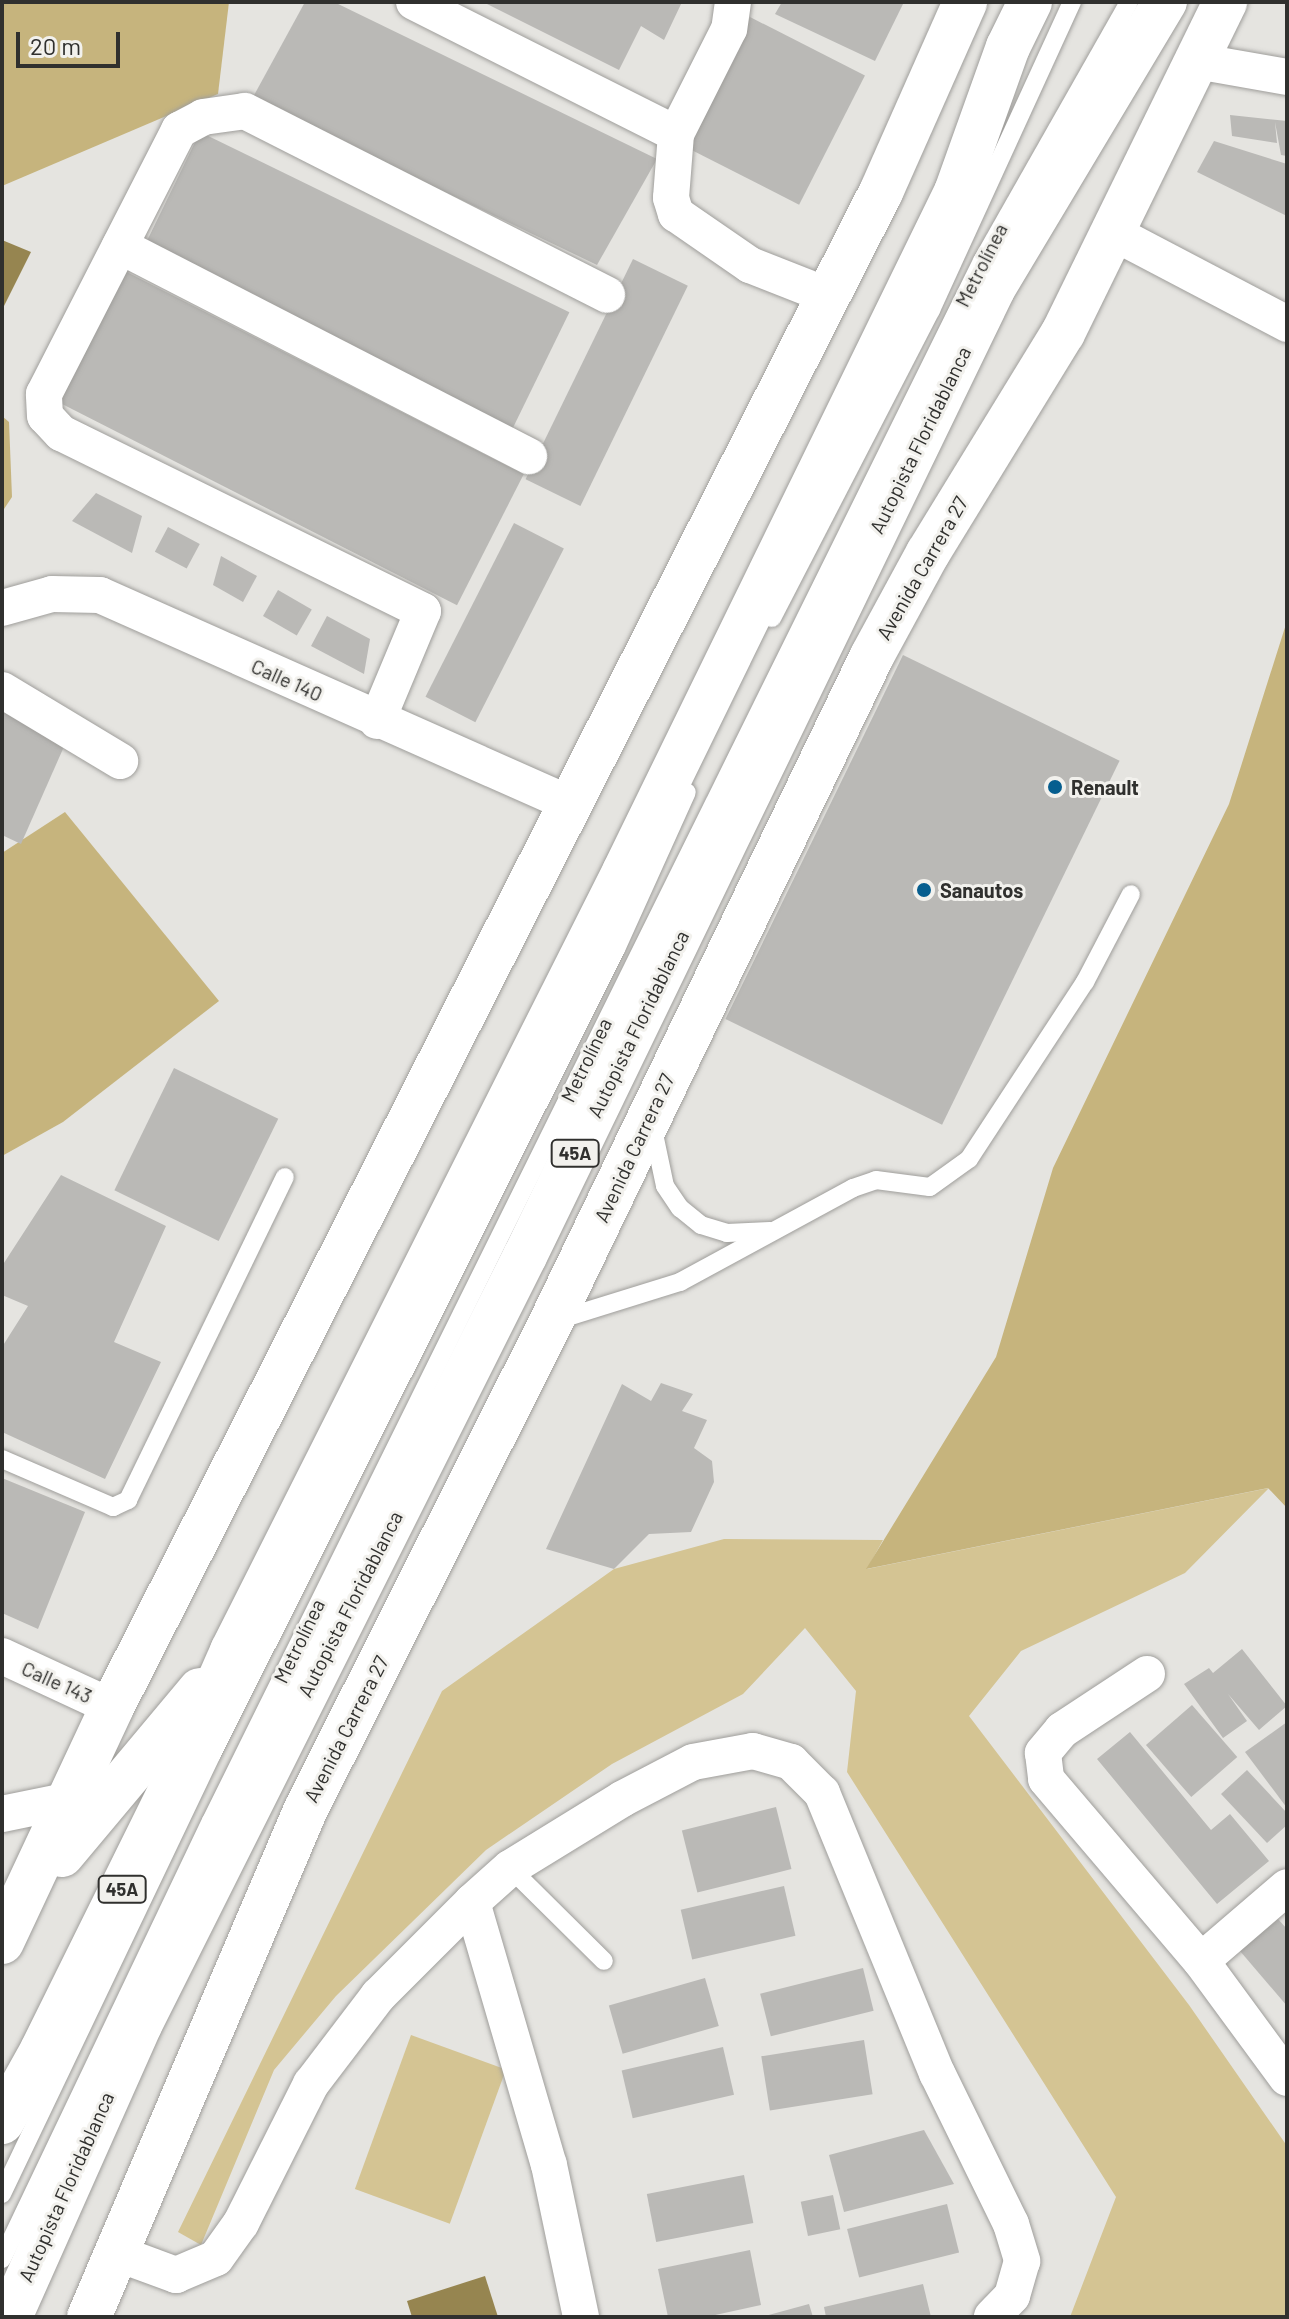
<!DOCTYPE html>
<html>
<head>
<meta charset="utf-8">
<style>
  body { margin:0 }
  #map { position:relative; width:1289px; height:2319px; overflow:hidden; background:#e5e4e0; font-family:Barlow,sans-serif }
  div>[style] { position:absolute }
  .green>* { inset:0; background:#d4c493; transform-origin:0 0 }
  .forest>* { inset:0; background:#c6b47d }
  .water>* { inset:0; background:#968550 }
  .building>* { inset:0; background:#bab9b6; transform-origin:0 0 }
  .roads { filter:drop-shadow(0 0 2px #9f9e9b) drop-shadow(0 0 2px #9f9e9b) }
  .service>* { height:18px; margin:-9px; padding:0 9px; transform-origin:9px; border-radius:9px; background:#fff }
  .minor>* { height:36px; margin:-18px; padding:0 18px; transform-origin:18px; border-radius:18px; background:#fff }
  .trunk>* { height:44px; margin:-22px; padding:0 22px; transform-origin:22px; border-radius:22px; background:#fff }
  .dots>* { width:22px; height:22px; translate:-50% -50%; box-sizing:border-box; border:4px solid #f2f1ed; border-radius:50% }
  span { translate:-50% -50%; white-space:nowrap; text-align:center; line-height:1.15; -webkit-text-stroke:6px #f2f1ed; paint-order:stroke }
  .shield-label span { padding:2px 6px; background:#f2f1ed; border:2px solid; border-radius:6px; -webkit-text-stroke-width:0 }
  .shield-label { font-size:18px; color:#30302e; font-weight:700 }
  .street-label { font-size:20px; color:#30302e }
  .poi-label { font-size:20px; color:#30302e; font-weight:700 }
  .left { translate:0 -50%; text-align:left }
  .frame { position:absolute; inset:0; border:4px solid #30302e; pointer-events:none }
  .scale { position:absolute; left:16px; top:32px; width:104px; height:36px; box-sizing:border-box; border:4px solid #30302e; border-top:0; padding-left:10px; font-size:24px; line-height:28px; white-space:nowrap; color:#30302e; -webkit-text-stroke:6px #f2f1ed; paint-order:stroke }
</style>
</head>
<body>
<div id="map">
  <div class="green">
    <div style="clip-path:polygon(1269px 1488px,1185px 1573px,1021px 1651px,969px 1716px,1189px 2005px,1287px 2146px,1287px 2317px,1070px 2317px,1116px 2197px,847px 1772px,856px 1691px,805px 1628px,743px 1694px,612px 1764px,486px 1850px,336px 1996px,274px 2070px,201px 2245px,178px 2232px,442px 1691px,614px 1569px,724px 1539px,883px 1540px,867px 1569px)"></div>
    <div style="left:411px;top:2035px;width:101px;height:164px;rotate:20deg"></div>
  </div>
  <div class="forest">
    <div style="clip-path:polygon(2px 2px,229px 2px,218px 94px,2px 186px)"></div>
    <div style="clip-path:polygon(2px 416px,9px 422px,12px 497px,2px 512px)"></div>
    <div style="clip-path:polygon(1287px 621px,1287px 1508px,1268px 1488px,866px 1569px,996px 1357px,1053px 1168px,1229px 804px)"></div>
    <div style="clip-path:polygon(65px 812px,219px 1001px,63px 1122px,2px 1156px,2px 853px)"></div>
  </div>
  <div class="water">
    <div style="clip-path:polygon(2px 240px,31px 252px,3px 308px,2px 308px)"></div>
    <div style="clip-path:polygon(485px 2276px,498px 2317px,412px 2317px,407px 2301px)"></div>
  </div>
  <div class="building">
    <div style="clip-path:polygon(305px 2px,334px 2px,657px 159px,597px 265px,252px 99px)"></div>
    <div style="clip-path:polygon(483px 2px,682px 2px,664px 40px,641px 26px,619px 70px)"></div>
    <div style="clip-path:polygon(782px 2px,904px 2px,875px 61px,775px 14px)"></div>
    <div style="left:750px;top:17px;width:129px;height:145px;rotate:27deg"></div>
    <div style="clip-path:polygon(1230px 115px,1287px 121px,1287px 156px,1281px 155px,1275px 122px,1277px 143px,1232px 136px)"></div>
    <div style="left:200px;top:132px;width:411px;height:129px;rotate:26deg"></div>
    <div style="clip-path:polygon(1214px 141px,1287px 164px,1287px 216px,1197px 172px)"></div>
    <div style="left:633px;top:259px;width:61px;height:245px;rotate:26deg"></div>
    <div style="left:121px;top:269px;width:452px;height:147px;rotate:27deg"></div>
    <div style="clip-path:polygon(96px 493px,142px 516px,132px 553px,72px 521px)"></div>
    <div style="left:514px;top:523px;width:56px;height:195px;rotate:27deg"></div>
    <div style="left:168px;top:527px;width:36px;height:28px;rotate:28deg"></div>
    <div style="clip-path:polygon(221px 556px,257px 576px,243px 602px,213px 585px)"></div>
    <div style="left:278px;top:590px;width:39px;height:30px;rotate:30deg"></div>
    <div style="clip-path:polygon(327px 616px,370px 639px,364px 674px,311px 646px)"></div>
    <div style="left:903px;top:655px;width:241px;height:405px;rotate:26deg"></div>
    <div style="clip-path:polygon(2px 696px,70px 733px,21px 844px,2px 835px)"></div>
    <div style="left:174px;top:1068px;width:116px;height:136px;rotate:26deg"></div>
    <div style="clip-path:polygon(61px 1175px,166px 1226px,114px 1342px,161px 1362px,105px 1479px,2px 1432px,2px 1347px,28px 1306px,2px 1295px,2px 1266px)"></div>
    <div style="clip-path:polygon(661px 1383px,693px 1394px,682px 1411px,707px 1420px,694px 1448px,712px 1461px,714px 1482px,691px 1532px,649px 1534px,614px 1569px,546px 1549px,622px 1384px,651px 1401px)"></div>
    <div style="clip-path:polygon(2px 1478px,85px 1512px,38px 1629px,2px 1613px)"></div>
    <div style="clip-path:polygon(1242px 1649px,1287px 1706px,1259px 1730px,1228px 1694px,1247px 1721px,1223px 1738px,1184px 1684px,1209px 1668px,1213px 1673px)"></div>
    <div style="left:1192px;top:1705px;width:69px;height:61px;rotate:49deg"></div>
    <div style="clip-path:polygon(1287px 1722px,1287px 1808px,1245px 1752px)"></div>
    <div style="clip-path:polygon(1130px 1732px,1211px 1830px,1230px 1814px,1269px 1861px,1217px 1904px,1097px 1759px)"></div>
    <div style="clip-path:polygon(1247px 1770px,1287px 1813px,1287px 1825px,1267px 1843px,1221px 1794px)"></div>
    <div style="left:776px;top:1807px;width:64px;height:97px;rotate:76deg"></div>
    <div style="left:784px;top:1886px;width:51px;height:106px;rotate:77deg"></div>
    <div style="clip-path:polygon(1278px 1919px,1287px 1929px,1287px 2006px,1240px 1951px)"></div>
    <div style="left:863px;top:1968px;width:44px;height:106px;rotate:76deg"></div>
    <div style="left:705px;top:1978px;width:50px;height:100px;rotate:74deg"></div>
    <div style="left:864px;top:2040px;width:55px;height:104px;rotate:81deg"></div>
    <div style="left:723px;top:2047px;width:49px;height:104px;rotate:77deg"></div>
    <div style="clip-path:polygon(924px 2130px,954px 2184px,844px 2212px,829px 2155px)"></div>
    <div style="left:744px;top:2175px;width:49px;height:99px;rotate:79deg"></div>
    <div style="left:833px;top:2195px;width:35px;height:33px;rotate:78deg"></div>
    <div style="left:947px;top:2204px;width:50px;height:103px;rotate:76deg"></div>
    <div style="clip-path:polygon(750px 2250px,761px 2305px,706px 2317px,668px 2317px,658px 2269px)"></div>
    <div style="clip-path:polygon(923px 2284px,931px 2317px,826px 2317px,824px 2307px)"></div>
    <div style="clip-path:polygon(809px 2304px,813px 2317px,765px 2317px,765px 2316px)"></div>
  </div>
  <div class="roads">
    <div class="service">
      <div style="left:772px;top:618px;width:347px;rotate:-62.7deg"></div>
      <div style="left:931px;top:310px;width:339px;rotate:-65.4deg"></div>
      <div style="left:653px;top:1129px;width:58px;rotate:78.1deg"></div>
      <div style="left:665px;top:1186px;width:27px;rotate:56deg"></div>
      <div style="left:680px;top:1208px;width:27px;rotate:39deg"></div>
      <div style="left:701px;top:1225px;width:27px;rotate:17deg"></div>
      <div style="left:727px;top:1233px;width:43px;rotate:-2.7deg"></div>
      <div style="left:558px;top:1320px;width:128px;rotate:-17.3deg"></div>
      <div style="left:680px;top:1282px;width:197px;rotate:-28.5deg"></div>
      <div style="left:853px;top:1188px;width:24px;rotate:-19deg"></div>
      <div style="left:876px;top:1180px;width:54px;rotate:7.4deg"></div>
      <div style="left:930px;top:1187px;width:48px;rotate:-35.7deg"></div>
      <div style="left:969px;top:1159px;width:212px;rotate:-56.8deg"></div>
      <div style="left:1085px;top:982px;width:99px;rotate:-62.4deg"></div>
      <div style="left:2px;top:1459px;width:121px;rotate:23.4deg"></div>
      <div style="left:113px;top:1507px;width:17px;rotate:-25deg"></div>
      <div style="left:128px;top:1500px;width:359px;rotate:-64.1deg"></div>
      <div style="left:510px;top:1868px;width:132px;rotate:44.7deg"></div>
      <div style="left:2px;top:2194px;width:488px;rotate:-64.5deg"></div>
      <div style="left:212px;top:1754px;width:901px;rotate:-63.35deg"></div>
      <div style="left:616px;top:949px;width:172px;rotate:-65.7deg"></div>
      <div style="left:2px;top:2259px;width:485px;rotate:-64.5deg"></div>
      <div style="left:211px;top:1821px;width:1740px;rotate:-63.7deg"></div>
      <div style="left:982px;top:261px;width:298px;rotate:-60.4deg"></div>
    </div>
    <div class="minor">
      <div style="left:414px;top:2px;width:293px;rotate:26.7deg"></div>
      <div style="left:733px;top:2px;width:27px;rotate:98deg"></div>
      <div style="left:729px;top:29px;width:118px;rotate:116.8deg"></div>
      <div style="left:676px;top:134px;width:64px;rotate:94.5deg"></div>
      <div style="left:671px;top:198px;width:17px;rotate:73deg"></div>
      <div style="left:676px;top:214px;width:90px;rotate:34.6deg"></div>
      <div style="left:750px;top:265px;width:82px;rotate:21.5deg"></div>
      <div style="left:1196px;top:61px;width:92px;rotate:10deg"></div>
      <div style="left:1112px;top:232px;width:198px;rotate:27.7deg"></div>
      <div style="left:120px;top:246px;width:460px;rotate:27.2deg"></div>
      <div style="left:2px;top:608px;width:52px;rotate:-15.6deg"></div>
      <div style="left:52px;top:594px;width:48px;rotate:1.2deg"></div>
      <div style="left:100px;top:595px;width:512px;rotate:23.96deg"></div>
      <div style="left:2px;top:690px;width:138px;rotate:31deg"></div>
      <div style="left:377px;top:721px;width:119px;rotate:-67.3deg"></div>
      <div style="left:423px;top:611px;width:403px;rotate:-153.8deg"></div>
      <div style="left:61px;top:433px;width:23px;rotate:-133deg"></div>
      <div style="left:45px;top:416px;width:22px;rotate:-93deg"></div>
      <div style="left:44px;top:394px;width:297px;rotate:-62.9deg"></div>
      <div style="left:179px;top:130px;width:27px;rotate:-28deg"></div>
      <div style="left:203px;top:117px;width:42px;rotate:-8.1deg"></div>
      <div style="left:245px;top:111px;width:406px;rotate:26.9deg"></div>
      <div style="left:2px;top:1656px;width:121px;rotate:24.9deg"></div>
      <div style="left:1147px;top:1674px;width:102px;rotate:146.6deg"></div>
      <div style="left:1062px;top:1730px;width:30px;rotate:130deg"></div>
      <div style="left:1043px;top:1753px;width:26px;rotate:83deg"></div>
      <div style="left:1046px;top:1779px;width:239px;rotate:49.6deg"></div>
      <div style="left:1201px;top:1961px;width:145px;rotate:53.7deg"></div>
      <div style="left:2px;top:1814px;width:69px;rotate:-11.6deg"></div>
      <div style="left:472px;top:1902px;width:274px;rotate:73.7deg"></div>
      <div style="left:549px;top:2165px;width:155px;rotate:78.1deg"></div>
      <div style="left:1201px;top:1961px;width:113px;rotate:-40.7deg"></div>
      <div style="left:119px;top:2254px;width:61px;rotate:20.2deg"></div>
      <div style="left:176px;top:2275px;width:43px;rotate:-23deg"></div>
      <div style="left:216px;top:2258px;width:43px;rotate:-54.5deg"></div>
      <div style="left:241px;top:2223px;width:156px;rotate:-63.3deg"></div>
      <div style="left:311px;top:2084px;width:111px;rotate:-52.7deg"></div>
      <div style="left:378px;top:1996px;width:133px;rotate:-45deg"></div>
      <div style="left:472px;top:1902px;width:51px;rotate:-41.8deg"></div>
      <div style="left:510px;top:1868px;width:132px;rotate:-31.6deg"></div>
      <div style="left:622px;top:1799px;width:80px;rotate:-27.5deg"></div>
      <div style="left:693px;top:1762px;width:61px;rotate:-10.4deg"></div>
      <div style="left:753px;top:1751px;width:40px;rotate:16deg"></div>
      <div style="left:791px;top:1762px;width:44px;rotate:45deg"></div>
      <div style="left:822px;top:1793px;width:303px;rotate:67.7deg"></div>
      <div style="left:937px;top:2073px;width:168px;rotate:63.9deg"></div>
      <div style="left:1011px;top:2224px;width:39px;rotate:73deg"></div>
      <div style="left:1022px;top:2261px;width:36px;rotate:106deg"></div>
      <div style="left:1012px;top:2296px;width:29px;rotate:134deg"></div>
    </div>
    <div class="trunk">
      <div style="left:62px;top:1855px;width:215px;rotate:-50.1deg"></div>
      <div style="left:2px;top:1942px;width:259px;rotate:-64.9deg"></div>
      <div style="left:112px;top:1707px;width:1699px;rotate:-63.09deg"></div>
      <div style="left:881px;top:192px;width:208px;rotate:-66.1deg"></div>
      <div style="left:2px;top:2122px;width:82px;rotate:-60.9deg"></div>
      <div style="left:42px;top:2050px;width:293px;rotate:-63.7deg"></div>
      <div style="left:172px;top:1787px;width:149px;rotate:-66.2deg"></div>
      <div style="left:232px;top:1651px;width:872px;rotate:-63.29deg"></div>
      <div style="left:624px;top:872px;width:757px;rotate:-63.98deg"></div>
      <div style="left:956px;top:192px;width:154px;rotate:-70.3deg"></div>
      <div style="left:1008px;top:47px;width:50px;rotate:-63.9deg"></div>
      <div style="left:10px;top:2317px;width:320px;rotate:-66deg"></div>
      <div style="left:140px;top:2025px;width:860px;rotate:-63.41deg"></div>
      <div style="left:525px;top:1256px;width:1074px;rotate:-64.17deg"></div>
      <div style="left:993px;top:289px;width:335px;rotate:-59.1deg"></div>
      <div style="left:89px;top:2317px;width:550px;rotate:-66.88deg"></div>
      <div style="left:305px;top:1811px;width:547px;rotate:-63.29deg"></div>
      <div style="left:551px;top:1322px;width:739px;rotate:-64.27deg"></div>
      <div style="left:872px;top:656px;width:117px;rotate:-61.5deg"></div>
      <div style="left:928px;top:553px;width:258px;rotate:-58.5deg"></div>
      <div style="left:1063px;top:333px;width:369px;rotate:-63.9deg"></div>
    </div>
  </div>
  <div class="dots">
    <div style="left:1055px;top:787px;background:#065e8f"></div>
    <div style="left:924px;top:890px;background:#065e8f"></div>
  </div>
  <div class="shield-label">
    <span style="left:575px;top:1153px">45A</span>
    <span style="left:122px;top:1889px">45A</span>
  </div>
  <div class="street-label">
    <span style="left:981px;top:265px;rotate:-63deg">Metrolínea</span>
    <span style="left:920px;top:440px;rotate:-64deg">Autopista Floridablanca</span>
    <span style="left:922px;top:568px;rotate:-60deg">Avenida Carrera 27</span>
    <span style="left:287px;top:680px;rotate:24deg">Calle 140</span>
    <span style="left:638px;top:1024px;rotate:-64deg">Autopista Floridablanca</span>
    <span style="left:586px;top:1060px;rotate:-64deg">Metrolínea</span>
    <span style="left:634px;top:1148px;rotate:-65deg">Avenida Carrera 27</span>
    <span style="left:350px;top:1604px;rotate:-63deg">Autopista Floridablanca</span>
    <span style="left:299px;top:1641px;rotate:-64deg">Metrolínea</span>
    <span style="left:57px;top:1682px;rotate:24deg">Calle 143</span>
    <span style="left:346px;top:1729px;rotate:-63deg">Avenida Carrera 27</span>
    <span style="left:66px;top:2187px;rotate:-66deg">Autopista Floridablanca</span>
  </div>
  <div class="poi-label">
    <span class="left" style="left:1071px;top:787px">Renault</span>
    <span class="left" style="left:940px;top:890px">Sanautos</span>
  </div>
  <div class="frame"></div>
  <div class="scale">20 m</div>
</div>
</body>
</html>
